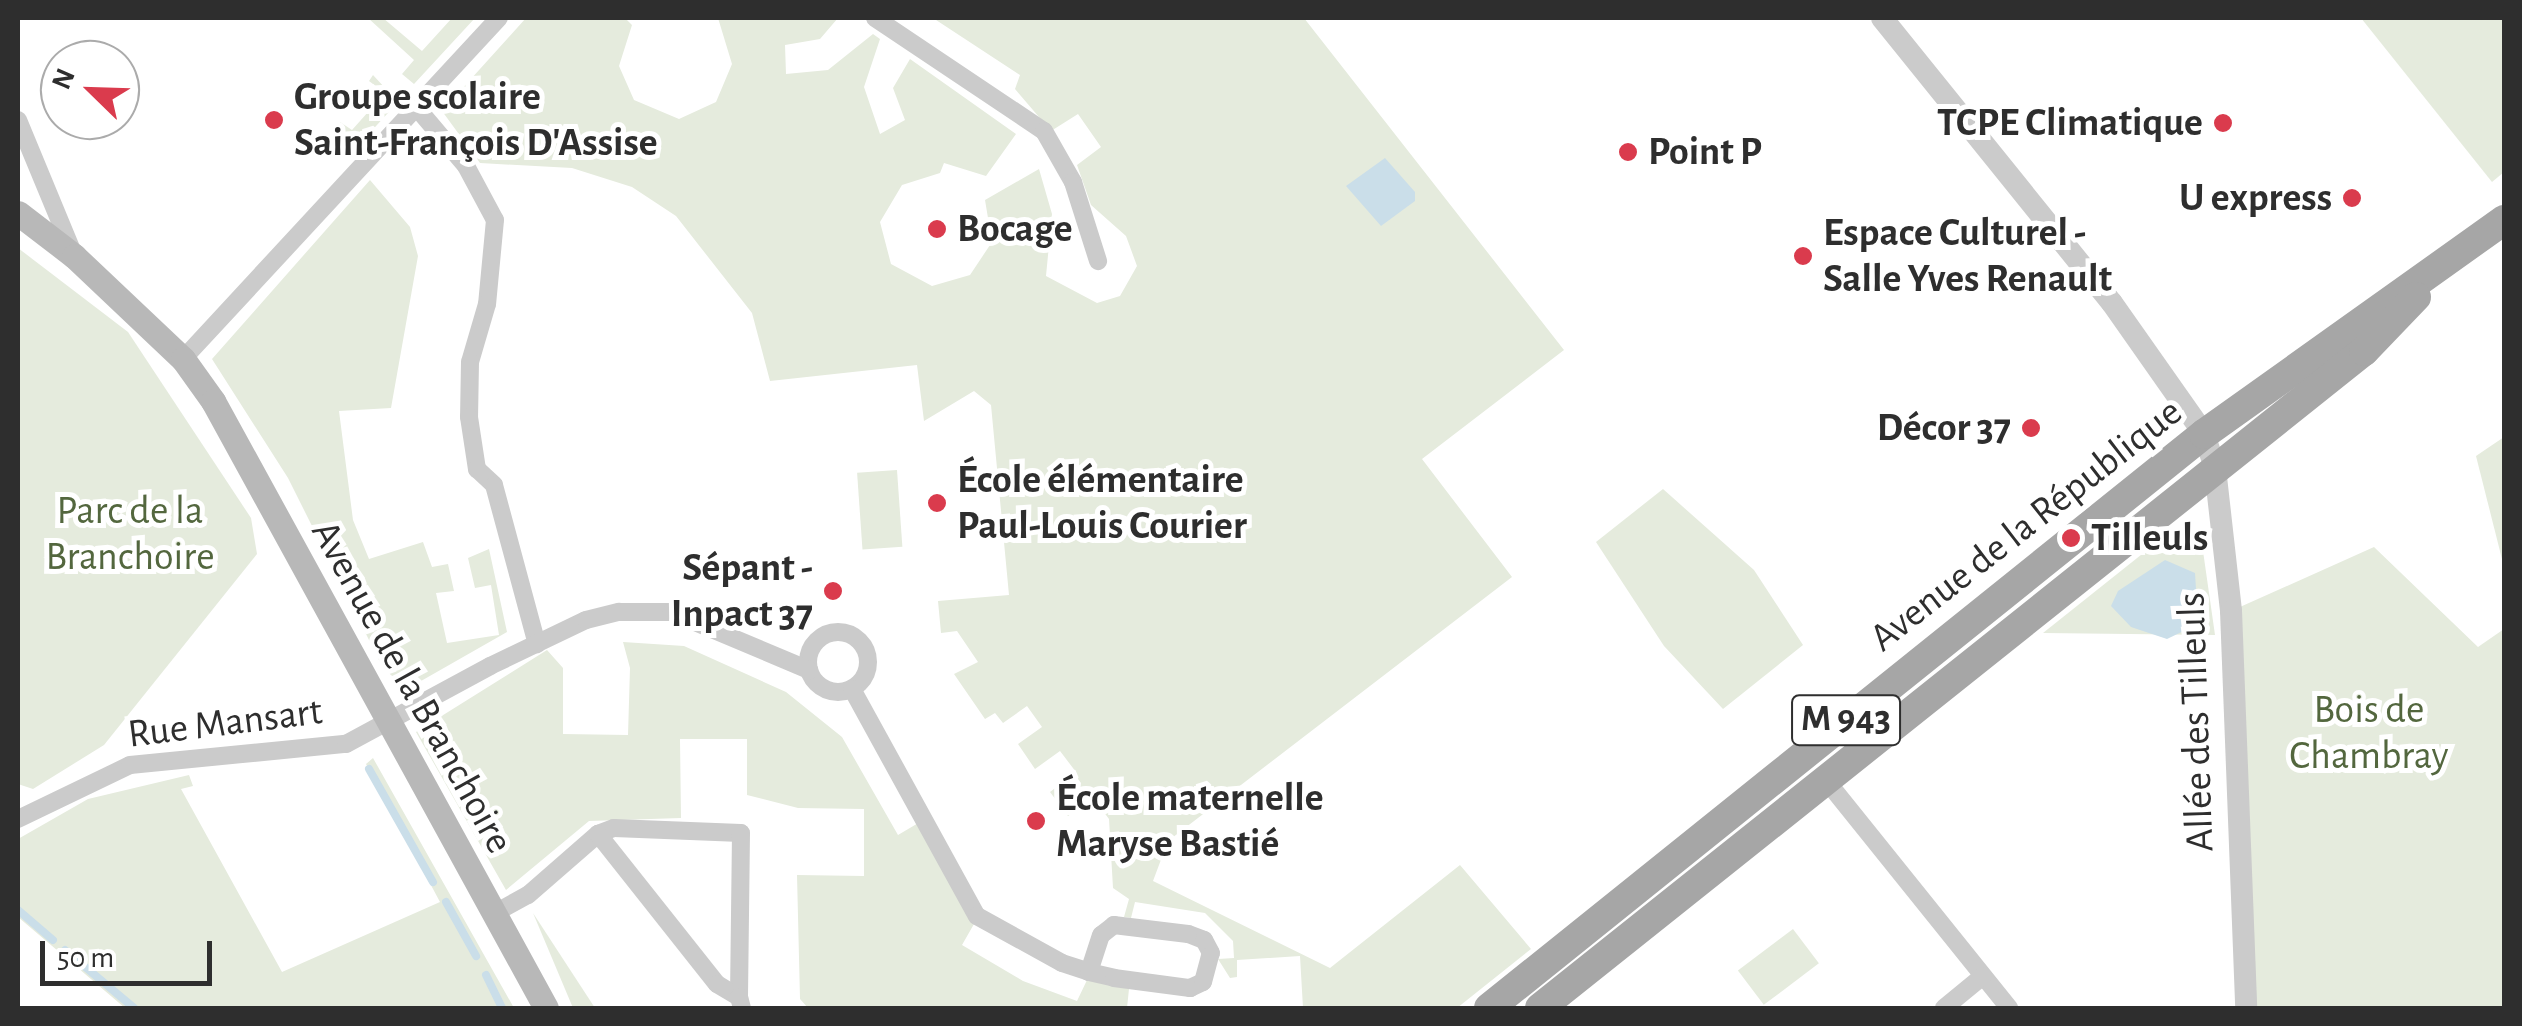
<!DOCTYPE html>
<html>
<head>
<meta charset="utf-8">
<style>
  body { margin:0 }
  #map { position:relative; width:2522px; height:1026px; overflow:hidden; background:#fff; font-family:"Alegreya Sans",sans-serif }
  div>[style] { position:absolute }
  .green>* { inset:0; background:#e5ebdd; transform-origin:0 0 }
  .water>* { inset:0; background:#cadee9 }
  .stream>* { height:8px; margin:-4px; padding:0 4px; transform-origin:4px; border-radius:4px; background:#cadee9 }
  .minor>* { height:18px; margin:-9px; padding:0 9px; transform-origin:9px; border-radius:9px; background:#cbcbcb }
  .minor>.ring { margin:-9px; padding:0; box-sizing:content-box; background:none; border:18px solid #cbcbcb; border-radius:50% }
  .tertiary>* { height:22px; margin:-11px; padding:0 11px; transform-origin:11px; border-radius:11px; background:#cbcbcb }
  .secondary>* { height:25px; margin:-12.5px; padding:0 12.5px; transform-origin:12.5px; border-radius:12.5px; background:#b8b8b8 }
  .primary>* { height:30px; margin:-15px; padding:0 15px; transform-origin:15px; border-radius:15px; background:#a6a6a6 }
  .dots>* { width:28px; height:28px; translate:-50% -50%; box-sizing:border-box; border:5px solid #fff; border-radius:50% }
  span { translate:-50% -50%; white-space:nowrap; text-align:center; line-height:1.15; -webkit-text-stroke:10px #fff; paint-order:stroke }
  .shield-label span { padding:2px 8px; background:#fff; border:2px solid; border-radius:8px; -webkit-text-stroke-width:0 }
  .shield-label { font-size:38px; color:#2e2e2e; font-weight:700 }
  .poi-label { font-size:40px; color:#2e2e2e; font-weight:700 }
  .left { translate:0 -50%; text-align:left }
  .right { translate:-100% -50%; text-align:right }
  .park-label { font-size:40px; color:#53673e }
  .street-label { font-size:40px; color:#2e2e2e }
  .frame { position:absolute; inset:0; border:20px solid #2e2e2e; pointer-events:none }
  .north { position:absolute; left:40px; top:40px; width:100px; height:100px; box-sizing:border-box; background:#fff; border:2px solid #ababab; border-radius:50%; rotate:293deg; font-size:28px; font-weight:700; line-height:40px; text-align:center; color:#2e2e2e }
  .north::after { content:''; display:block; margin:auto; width:35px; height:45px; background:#da3b4d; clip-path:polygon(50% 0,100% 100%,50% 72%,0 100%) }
  .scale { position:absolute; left:40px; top:941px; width:172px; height:45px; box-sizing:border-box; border:5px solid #2e2e2e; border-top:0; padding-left:12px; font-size:30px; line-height:35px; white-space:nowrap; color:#2e2e2e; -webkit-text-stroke:8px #fff; paint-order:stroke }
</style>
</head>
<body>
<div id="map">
  <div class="green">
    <div style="clip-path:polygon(368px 18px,383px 18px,422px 51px,452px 18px,475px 18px,414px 84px,402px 74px,414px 60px)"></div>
    <div style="clip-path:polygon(526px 18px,625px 18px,632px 25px,619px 66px,634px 100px,679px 119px,716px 102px,732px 64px,718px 18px,838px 18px,820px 39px,785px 45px,786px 74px,828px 70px,873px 34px,880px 39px,864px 87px,880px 134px,905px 120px,893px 88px,910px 59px,1016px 134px,986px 176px,944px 163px,940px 173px,902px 185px,880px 222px,891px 264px,932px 286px,970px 275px,992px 242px,985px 200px,1039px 169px,1052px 214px,1046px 276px,1097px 303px,1120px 296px,1137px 266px,1126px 236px,1091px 205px,1077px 165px,1101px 147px,1078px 114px,1051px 131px,1015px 89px,1020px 75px,933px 18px,1304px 18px,1564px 350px,1422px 459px,1512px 577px,1168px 841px,1153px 881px,1330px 968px,1460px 865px,1531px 949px,1457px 1008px,1303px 1008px,1300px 956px,1237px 960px,1237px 977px,1230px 978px,1218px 959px,1234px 958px,1233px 941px,1205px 913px,1135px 902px,1131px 918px,1124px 917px,1129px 899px,1113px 888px,1109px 819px,1094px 799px,1068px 816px,1050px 792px,1076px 772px,1060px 751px,1035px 769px,1018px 744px,1042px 727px,1027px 706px,1003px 723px,995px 713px,985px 719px,954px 674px,978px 662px,957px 631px,941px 633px,938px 601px,1009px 595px,991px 405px,974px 391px,924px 421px,917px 365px,770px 381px,752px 313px,676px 216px,632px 187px,572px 168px,480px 163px,442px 111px)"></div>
    <div style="clip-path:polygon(2361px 18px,2504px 18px,2504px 172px,2492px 182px)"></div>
    <div style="clip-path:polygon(373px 75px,398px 102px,345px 160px,335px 144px,340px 122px,352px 130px,385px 93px,369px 81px)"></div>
    <div style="clip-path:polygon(370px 180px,410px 227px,418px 256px,391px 408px,339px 411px,353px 520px,369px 559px,423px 542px,432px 567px,448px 564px,454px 591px,436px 593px,447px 643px,499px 635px,491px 585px,475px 588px,468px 558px,489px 549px,507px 632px,407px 689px,383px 668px,288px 478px,212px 359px)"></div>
    <div style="clip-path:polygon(18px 248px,128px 332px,251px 518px,257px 554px,104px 745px,33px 789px,18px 784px)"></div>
    <div style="clip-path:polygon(2504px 437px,2504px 567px,2476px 456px)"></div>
    <div style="left:897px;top:470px;width:77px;height:40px;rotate:86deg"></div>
    <div style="clip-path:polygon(1663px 489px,1754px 570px,1803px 645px,1723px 709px,1664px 646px,1596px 542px)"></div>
    <div style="clip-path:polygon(2171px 531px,2202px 544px,2215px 635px,2043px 633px)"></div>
    <div style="clip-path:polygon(2374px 547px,2478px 647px,2504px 629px,2504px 1008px,2246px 1008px,2231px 611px)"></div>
    <div style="clip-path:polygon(623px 642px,684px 646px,786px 692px,842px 737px,898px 835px,920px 822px,974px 924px,962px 945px,1023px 981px,1077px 1001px,1088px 978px,1129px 989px,1127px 1008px,808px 1008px,800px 999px,797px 875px,864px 876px,864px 809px,798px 808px,747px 795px,747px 739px,680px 739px,681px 818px,589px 821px,506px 890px,416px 732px,547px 650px,563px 668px,563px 734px,628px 735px,630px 668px)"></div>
    <div style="clip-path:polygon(373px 758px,514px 1008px,125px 1008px,18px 917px,18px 839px,88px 799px,189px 775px,193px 786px,181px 789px,282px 972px,440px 902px,366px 764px)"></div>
    <div style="clip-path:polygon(533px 913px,595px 1008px,573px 1008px)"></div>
    <div style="left:1793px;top:929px;width:43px;height:69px;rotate:53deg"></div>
  </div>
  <div class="water">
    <div style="clip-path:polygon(1385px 158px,1415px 192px,1415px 201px,1381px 226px,1346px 186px)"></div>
    <div style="clip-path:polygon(2165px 560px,2195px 573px,2197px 605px,2192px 627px,2167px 639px,2131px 627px,2111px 606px,2118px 591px)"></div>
  </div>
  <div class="stream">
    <div style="left:369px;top:769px;width:130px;rotate:60.5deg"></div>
    <div style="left:446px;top:902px;width:62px;rotate:60.9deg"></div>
    <div style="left:18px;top:910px;width:46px;rotate:40.6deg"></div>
    <div style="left:65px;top:950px;width:90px;rotate:40deg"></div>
    <div style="left:486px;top:975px;width:37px;rotate:64deg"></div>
  </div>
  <div class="minor">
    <div style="left:875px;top:18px;width:203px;rotate:33.8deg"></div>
    <div style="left:1044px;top:131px;width:59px;rotate:60.4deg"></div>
    <div style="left:1073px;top:182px;width:83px;rotate:72.4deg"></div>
    <div style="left:417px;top:108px;width:76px;rotate:49.8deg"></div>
    <div style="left:466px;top:166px;width:61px;rotate:61.8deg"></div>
    <div style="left:495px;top:220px;width:84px;rotate:95.4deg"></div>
    <div style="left:487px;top:304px;width:60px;rotate:106.3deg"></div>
    <div style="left:470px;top:362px;width:55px;rotate:91deg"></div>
    <div style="left:469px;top:417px;width:53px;rotate:81.3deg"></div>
    <div style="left:477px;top:469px;width:23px;rotate:43deg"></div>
    <div style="left:494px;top:485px;width:165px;rotate:74.9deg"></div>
    <div style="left:18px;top:120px;width:146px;rotate:67.5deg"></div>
    <div style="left:183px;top:359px;width:465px;rotate:-47.2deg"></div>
    <div class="ring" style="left:808px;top:632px;width:42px;height:42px"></div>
    <div style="left:852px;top:689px;width:259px;rotate:61.2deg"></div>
    <div style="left:977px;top:916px;width:97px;rotate:28.9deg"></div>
    <div style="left:1062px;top:963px;width:28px;rotate:18deg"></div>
    <div style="left:1089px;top:972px;width:26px;rotate:13deg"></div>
    <div style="left:1114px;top:978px;width:77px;rotate:7.5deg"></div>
    <div style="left:1190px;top:988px;width:14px;rotate:-25deg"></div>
    <div style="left:1203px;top:982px;width:30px;rotate:-75deg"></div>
    <div style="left:1211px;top:953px;width:15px;rotate:-118deg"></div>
    <div style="left:1204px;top:940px;width:17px;rotate:-159deg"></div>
    <div style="left:1188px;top:934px;width:75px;rotate:-173.1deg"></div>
    <div style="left:1114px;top:925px;width:16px;rotate:142deg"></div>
    <div style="left:1101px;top:935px;width:39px;rotate:108deg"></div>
    <div style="left:1825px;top:779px;width:294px;rotate:51.2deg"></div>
    <div style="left:18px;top:819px;width:124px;rotate:-25.7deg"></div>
    <div style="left:130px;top:765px;width:217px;rotate:-5.6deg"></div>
    <div style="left:346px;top:744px;width:164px;rotate:-28.4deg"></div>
    <div style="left:490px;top:666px;width:106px;rotate:-25.6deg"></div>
    <div style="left:586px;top:620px;width:34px;rotate:-14deg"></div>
    <div style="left:619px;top:612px;width:52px"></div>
    <div style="left:671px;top:612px;width:150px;rotate:22.8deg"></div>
    <div style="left:598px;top:834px;width:17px;rotate:-21deg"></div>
    <div style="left:614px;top:828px;width:127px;rotate:2.3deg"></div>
    <div style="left:741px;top:833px;width:164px;rotate:90.7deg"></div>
    <div style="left:495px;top:913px;width:38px;rotate:-29deg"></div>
    <div style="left:528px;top:895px;width:93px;rotate:-41.1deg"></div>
    <div style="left:598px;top:834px;width:191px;rotate:51.6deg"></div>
    <div style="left:717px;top:984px;width:26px;rotate:31deg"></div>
    <div style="left:739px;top:997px;width:11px;rotate:75deg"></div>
    <div style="left:1944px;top:1008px;width:50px;rotate:-39.4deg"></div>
  </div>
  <div class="tertiary">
    <div style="left:1882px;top:18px;width:366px;rotate:51.1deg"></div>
    <div style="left:2112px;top:303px;width:160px;rotate:54.9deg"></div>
    <div style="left:2204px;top:434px;width:36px;rotate:72deg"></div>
    <div style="left:2215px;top:468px;width:144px;rotate:83.6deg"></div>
    <div style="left:2231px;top:611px;width:397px;rotate:87.8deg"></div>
  </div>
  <div class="secondary">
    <div style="left:18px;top:213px;width:71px;rotate:37.5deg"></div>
    <div style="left:74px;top:256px;width:150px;rotate:43.4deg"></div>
    <div style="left:183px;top:359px;width:52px;rotate:54.5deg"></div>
    <div style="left:213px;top:401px;width:692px;rotate:61.25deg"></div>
  </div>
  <div class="primary">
    <div style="left:1489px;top:1008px;width:917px;rotate:-38.76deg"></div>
    <div style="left:2204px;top:434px;width:369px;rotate:-35.5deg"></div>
    <div style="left:1540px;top:1008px;width:1054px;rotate:-38.57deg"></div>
    <div style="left:2364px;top:351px;width:75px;rotate:-46.1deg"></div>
  </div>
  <div class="dots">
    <div style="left:274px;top:120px;background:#da3b4d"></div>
    <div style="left:2223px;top:123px;background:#da3b4d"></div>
    <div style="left:1628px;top:152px;background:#da3b4d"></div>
    <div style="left:2352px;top:198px;background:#da3b4d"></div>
    <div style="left:937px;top:229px;background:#da3b4d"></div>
    <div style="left:1803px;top:256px;background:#da3b4d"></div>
    <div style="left:2031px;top:428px;background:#da3b4d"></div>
    <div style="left:937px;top:503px;background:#da3b4d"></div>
    <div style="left:2071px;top:538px;background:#da3b4d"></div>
    <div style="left:833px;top:591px;background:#da3b4d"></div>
    <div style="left:1036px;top:821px;background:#da3b4d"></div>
  </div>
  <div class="shield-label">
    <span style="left:1846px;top:720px">M 943</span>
  </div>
  <div class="poi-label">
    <span class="left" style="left:294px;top:120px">Groupe scolaire<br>Saint-François D'Assise</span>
    <span class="right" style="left:2203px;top:123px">TCPE Climatique</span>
    <span class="left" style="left:1648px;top:152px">Point P</span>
    <span class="right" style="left:2332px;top:198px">U express</span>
    <span class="left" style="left:957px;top:229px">Bocage</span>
    <span class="left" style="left:1823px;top:256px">Espace Culturel -<br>Salle Yves Renault</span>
    <span class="right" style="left:2011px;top:428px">Décor 37</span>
    <span class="left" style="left:957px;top:503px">École élémentaire<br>Paul-Louis Courier</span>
    <span class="left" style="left:2091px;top:538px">Tilleuls</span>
    <span class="right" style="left:813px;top:591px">Sépant -<br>Inpact 37</span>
    <span class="left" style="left:1056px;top:821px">École maternelle<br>Maryse Bastié</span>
  </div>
  <div class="park-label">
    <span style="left:130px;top:534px">Parc de la<br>Branchoire</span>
    <span style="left:2369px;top:733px">Bois de<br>Chambray</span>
  </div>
  <div class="street-label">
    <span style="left:2026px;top:525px;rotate:-38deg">Avenue de la République</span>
    <span style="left:412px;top:687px;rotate:61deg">Avenue de la Branchoire</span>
    <span style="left:2196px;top:722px;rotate:-92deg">Allée des Tilleuls</span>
    <span style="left:225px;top:723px;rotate:-7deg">Rue Mansart</span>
  </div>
  <div class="frame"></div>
  <div class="north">N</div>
  <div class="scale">50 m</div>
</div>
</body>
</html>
